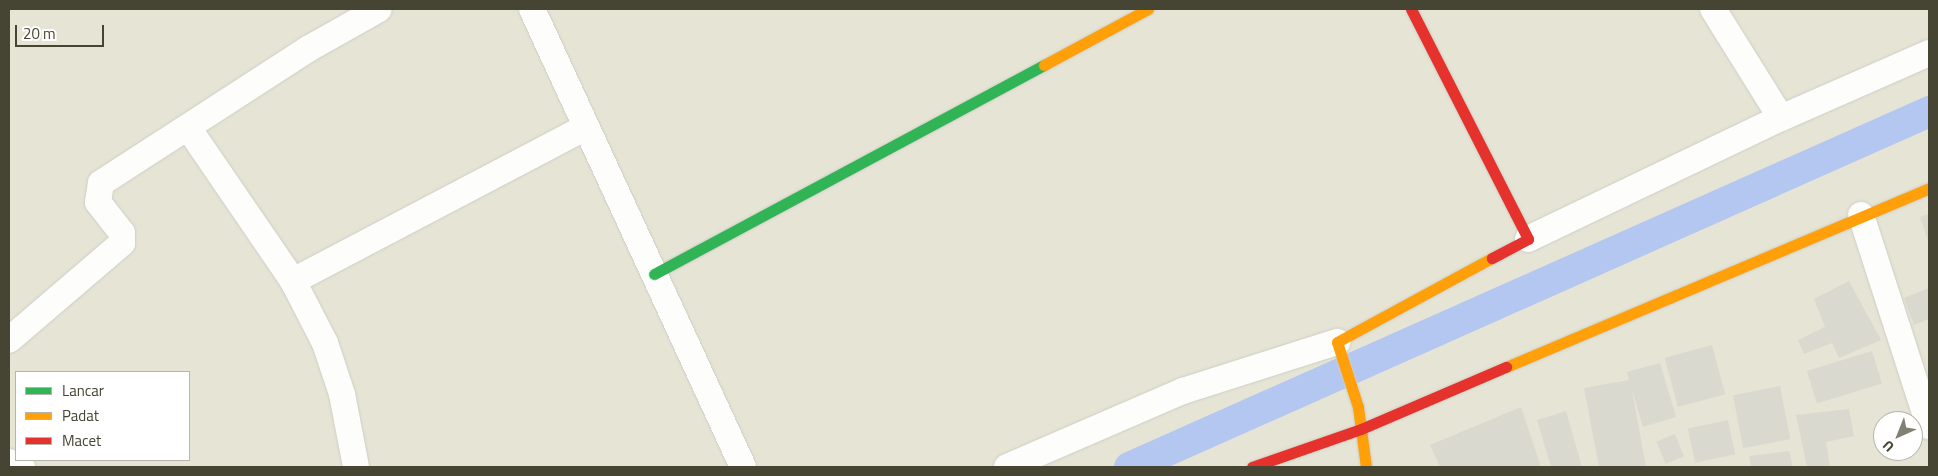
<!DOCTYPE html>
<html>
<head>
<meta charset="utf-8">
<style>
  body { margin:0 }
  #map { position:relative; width:1938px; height:476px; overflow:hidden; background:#f0f0e8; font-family:"Titillium Web",sans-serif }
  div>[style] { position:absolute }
  .residential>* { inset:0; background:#e5e4d5 }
  .canal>* { height:31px; margin:-15.5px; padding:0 15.5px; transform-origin:15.5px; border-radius:15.5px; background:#b4c7f1 }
  .building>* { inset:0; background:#dad9d0; transform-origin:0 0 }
  .roads { filter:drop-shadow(0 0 1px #cecec5) drop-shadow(0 0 1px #cecec5) }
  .street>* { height:26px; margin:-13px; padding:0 13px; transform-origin:13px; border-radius:13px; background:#fdfdfc }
  .fast>* { height:11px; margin:-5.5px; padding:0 5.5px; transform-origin:5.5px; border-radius:5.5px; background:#30b455 }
  .slow>* { height:11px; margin:-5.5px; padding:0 5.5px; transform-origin:5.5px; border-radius:5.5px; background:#ff9f0a }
  .jam>* { height:11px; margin:-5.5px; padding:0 5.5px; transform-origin:5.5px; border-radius:5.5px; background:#e5322d }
  span { translate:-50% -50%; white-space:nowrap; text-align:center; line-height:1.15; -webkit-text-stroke:5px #fff; paint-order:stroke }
  .frame { position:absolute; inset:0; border:10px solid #464433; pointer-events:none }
  .legend { position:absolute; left:15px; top:371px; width:175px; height:90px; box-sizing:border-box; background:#fff; border:1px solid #b5b4ad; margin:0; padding:6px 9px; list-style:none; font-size:15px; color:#464433 }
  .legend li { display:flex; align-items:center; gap:10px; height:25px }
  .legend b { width:25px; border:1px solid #b5b4ad }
  .north { position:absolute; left:1873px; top:411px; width:50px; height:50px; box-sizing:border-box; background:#fff; border:1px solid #b5b4ad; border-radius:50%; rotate:224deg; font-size:14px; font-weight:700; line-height:20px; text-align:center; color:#464433 }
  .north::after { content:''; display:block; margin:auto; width:18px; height:22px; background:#828072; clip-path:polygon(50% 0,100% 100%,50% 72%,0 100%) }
  .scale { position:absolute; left:15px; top:25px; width:89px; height:22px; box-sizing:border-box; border:2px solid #464433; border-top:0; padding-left:6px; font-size:15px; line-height:18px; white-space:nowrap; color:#464433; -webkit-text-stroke:4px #fff; paint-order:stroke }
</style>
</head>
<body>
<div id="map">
  <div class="residential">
    <div style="clip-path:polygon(evenodd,9px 9px,1929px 9px,1929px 467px,9px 467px,9px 9px,16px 372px,189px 372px,189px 460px,16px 460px,16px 372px,9px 9px,1883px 421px,1913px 421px,1913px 451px,1883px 451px,1883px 421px)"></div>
  </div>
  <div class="canal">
    <div style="left:1129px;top:467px;width:876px;rotate:-23.99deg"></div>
  </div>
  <div class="building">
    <div style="clip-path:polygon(1929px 214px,1929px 244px,1920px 217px)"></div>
    <div style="clip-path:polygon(1849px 281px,1881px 340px,1839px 358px,1832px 343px,1804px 354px,1798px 340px,1825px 327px,1814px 299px)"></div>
    <div style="clip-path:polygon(1929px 288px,1929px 319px,1914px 325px,1904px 298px)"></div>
    <div style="left:1712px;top:345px;width:51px;height:49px;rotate:75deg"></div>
    <div style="left:1872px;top:351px;width:34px;height:68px;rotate:73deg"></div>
    <div style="clip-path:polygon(1660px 363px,1676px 417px,1643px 427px,1632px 390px,1646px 467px,1599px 467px,1584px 388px,1629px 380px,1627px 372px)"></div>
    <div style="left:1780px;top:386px;width:54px;height:48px;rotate:79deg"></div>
    <div style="clip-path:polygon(1521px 407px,1541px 467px,1440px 467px,1430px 445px)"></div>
    <div style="clip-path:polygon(1849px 409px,1854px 436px,1826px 442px,1830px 467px,1807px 467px,1796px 415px)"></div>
    <div style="clip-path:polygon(1566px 411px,1582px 467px,1551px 467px,1537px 420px)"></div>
    <div style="left:1728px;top:420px;width:35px;height:41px;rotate:78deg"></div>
    <div style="left:1675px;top:434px;width:24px;height:20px;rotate:68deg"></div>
    <div style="clip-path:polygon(1789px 451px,1793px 467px,1751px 467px,1749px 456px)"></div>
  </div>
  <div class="roads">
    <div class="street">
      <div style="left:532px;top:9px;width:504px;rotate:65.26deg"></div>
      <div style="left:1713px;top:9px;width:128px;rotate:58deg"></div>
      <div style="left:189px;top:129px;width:184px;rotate:55.6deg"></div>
      <div style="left:293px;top:281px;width:70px;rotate:62.7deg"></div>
      <div style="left:325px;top:343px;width:54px;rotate:71.6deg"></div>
      <div style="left:342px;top:394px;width:74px;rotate:79.1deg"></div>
      <div style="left:1861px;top:215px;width:222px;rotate:72.1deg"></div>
      <div style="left:1528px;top:239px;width:280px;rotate:-25.6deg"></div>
      <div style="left:1781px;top:118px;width:162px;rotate:-23.7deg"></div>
      <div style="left:293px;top:281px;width:330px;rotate:-27.7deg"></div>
      <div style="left:9px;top:340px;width:149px;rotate:-40.6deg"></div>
      <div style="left:122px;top:243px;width:10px;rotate:-90deg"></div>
      <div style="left:122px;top:233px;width:39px;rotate:-128deg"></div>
      <div style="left:98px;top:202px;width:19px;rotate:-81deg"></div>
      <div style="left:101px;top:183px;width:247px;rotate:-32.9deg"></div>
      <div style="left:308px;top:49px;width:81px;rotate:-29.4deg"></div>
      <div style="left:9px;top:462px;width:14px;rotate:21deg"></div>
      <div style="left:1007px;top:467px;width:192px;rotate:-23.4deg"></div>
      <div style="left:1183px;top:391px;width:162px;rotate:-17.7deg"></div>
    </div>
    <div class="fast">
      <div style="left:654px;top:274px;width:442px;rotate:-28.2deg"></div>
    </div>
    <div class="slow">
      <div style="left:1044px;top:65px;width:118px;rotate:-28.3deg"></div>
      <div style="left:1506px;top:367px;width:459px;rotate:-22.9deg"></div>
      <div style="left:1366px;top:467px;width:61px;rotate:-97.6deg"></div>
      <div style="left:1358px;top:407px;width:68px;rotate:-107.9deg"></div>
      <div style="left:1337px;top:342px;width:176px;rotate:-28.5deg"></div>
    </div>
    <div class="jam">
      <div style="left:1411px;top:9px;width:258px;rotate:63deg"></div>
      <div style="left:1528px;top:239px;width:41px;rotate:152.2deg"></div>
      <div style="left:1252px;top:467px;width:115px;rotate:-19.2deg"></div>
      <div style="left:1361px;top:429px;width:158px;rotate:-23.2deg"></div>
    </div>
  </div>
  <div class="frame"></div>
  <ul class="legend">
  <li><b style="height:6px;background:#30b455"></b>Lancar</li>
  <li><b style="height:6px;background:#ff9f0a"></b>Padat</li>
  <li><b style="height:6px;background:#e5322d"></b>Macet</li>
  </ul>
  <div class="north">U</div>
  <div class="scale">20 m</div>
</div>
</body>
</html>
